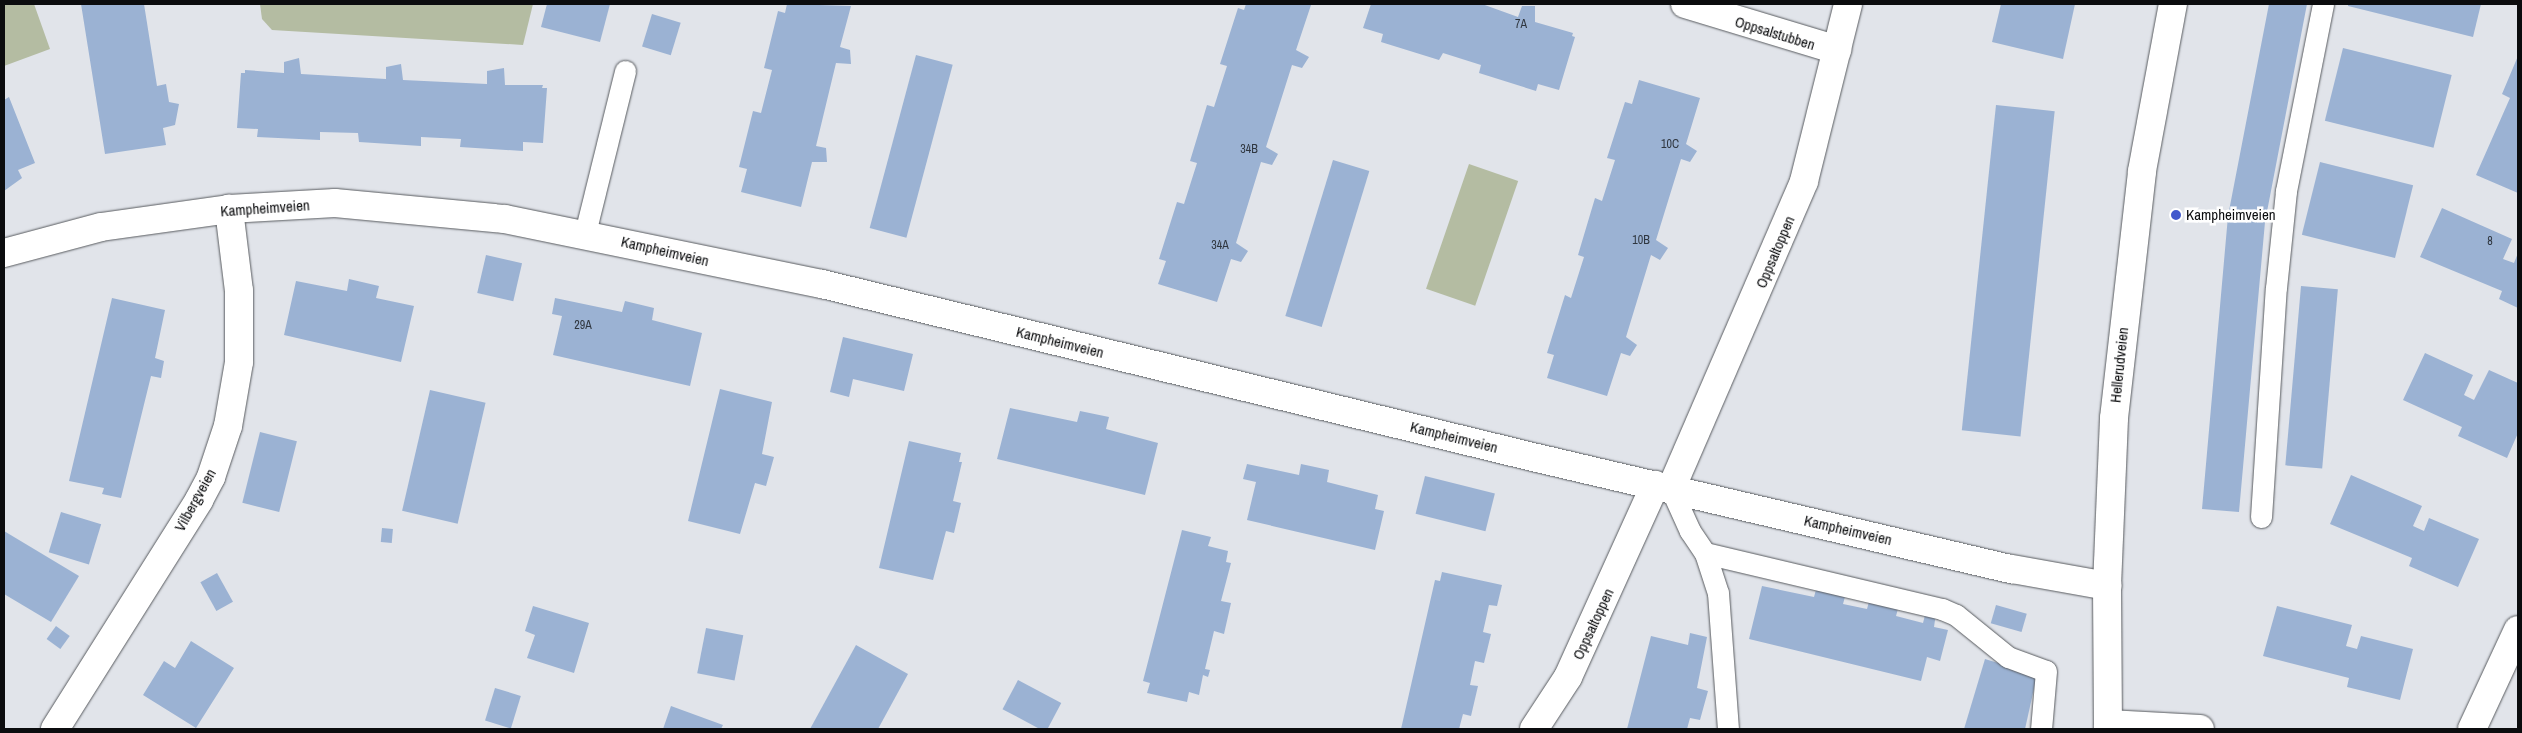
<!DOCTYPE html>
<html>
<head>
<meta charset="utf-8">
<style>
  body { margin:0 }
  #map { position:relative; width:2522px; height:733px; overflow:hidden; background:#e1e4ea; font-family:"Archivo Narrow",sans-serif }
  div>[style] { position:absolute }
  .green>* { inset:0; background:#b4bca2; transform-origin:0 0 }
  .building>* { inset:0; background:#9bb2d3; transform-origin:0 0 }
  .roads { filter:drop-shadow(0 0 1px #585b5f) drop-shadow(0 0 1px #585b5f) }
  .lane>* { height:21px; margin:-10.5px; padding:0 10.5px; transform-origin:10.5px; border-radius:10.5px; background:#fff }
  .street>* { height:28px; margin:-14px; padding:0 14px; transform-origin:14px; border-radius:14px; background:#fff }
  .secondary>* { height:28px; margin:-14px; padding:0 14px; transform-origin:14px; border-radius:14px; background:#fff }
  .dots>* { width:14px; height:14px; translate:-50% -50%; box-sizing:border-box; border:2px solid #fff; border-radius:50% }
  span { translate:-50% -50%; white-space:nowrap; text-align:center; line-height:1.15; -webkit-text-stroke:5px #fff; paint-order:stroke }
  .number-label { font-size:12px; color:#2f363f }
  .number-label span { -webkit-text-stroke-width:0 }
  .street-label { font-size:15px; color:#0b0c0e }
  .poi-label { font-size:15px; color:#0b0c0e }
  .left { translate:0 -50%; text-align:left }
  .frame { position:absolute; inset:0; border:5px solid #0b0c0e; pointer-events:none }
</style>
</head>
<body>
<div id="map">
  <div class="green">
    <div style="clip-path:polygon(4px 4px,34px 4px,50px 49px,4px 66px)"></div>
    <div style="clip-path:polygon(260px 4px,533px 4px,523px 45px,272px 30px,262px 19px)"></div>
    <div style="left:1469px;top:164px;width:52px;height:132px;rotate:19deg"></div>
  </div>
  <div class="building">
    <div style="clip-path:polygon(81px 4px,144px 4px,157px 86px,166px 84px,169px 102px,179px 104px,175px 125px,163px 128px,166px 145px,105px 154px)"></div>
    <div style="clip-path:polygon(547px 4px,610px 4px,600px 42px,541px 27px)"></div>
    <div style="clip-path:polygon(787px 4px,851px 6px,840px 47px,850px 50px,851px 64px,836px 63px,816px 146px,826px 148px,827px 162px,812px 162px,801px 207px,741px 192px,747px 169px,739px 167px,753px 111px,761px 113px,772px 70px,764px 68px,778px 11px,785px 13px)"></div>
    <div style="clip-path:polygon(1246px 4px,1311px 5px,1296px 50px,1309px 57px,1302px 68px,1292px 65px,1266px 147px,1278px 154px,1272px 165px,1261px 162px,1236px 243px,1248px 251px,1241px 262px,1231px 259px,1217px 302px,1158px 284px,1166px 261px,1159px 259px,1177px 202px,1184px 204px,1197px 163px,1190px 161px,1207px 105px,1214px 107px,1227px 66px,1220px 64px,1238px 8px,1244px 10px)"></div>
    <div style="clip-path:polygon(1371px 4px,1482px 4px,1518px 17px,1522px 6px,1535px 6px,1535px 22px,1573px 33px,1572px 36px,1575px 37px,1559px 90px,1538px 84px,1536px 91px,1479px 73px,1481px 65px,1443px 53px,1439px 60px,1381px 42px,1383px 34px,1363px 28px)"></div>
    <div style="clip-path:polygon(2001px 4px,2075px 4px,2063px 59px,1992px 42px)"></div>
    <div style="clip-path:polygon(2269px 4px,2307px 4px,2265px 222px,2239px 512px,2202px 509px,2228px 216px)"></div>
    <div style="clip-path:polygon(2348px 4px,2481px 4px,2473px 37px,2348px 6px)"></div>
    <div style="left:652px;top:14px;width:30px;height:34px;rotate:17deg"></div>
    <div style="left:2343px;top:48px;width:112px;height:75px;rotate:14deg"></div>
    <div style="left:916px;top:55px;width:38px;height:179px;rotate:15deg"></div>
    <div style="clip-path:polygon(2518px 56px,2518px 193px,2476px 175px,2510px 98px,2502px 94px)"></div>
    <div style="clip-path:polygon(299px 58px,301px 74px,386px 79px,386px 67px,401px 64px,403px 80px,487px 84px,487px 71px,504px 68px,505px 85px,543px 85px,542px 88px,547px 88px,543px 143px,523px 142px,523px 151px,460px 147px,461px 139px,421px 137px,421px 146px,359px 142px,358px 133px,320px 132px,320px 140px,257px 137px,258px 129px,237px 128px,241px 73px,245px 73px,245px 70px,284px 73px,284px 62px)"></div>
    <div style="clip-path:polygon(1639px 80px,1700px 98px,1686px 144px,1697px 151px,1690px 162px,1681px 159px,1656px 240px,1668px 248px,1660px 260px,1651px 255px,1626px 337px,1637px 345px,1630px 356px,1621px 353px,1607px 396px,1547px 378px,1554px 355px,1547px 353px,1565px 295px,1571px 298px,1584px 257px,1578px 255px,1595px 198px,1602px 201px,1615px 160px,1607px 158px,1625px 102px,1632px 104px)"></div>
    <div style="clip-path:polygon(9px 97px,35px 163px,18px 170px,22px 178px,4px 191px,4px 100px)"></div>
    <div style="left:1996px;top:105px;width:59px;height:327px;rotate:6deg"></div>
    <div style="left:1333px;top:160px;width:38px;height:163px;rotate:17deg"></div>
    <div style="left:2320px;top:162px;width:96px;height:75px;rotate:14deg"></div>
    <div style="clip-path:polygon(2442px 208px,2512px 239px,2503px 259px,2514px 263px,2518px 253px,2518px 308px,2499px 299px,2502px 291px,2420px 257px)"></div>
    <div style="left:486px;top:255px;width:37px;height:39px;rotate:13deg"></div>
    <div style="clip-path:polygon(349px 279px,379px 286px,376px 298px,414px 306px,401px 362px,284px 335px,296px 281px,347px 291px)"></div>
    <div style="left:2301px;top:286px;width:37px;height:180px;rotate:5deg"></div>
    <div style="clip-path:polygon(112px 298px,165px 310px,155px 358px,164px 361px,161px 378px,151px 376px,121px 498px,102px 494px,104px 488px,69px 481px)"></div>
    <div style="clip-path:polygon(555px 298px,622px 312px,625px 301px,654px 308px,652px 320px,702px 333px,690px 386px,553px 355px,562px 316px,552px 314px)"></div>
    <div style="clip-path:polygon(843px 337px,913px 354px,904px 391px,853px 379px,849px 397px,830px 392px)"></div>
    <div style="clip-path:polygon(2425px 353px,2473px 375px,2464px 395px,2474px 400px,2489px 370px,2518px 383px,2518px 433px,2507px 458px,2458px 436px,2462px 427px,2403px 400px)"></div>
    <div style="clip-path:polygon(720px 389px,772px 402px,762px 454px,774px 457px,766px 486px,755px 483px,740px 534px,688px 521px)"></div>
    <div style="left:430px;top:390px;width:57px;height:124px;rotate:13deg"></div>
    <div style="clip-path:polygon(1010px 408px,1077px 422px,1080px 411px,1109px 417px,1106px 429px,1158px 443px,1145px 495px,997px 459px)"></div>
    <div style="left:260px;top:432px;width:38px;height:73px;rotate:14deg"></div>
    <div style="clip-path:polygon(909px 441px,961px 453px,959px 462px,962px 462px,953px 501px,961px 503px,954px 533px,946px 531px,933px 580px,879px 568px)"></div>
    <div style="clip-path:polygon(1247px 464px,1299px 475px,1301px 464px,1329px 470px,1327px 482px,1378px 495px,1375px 509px,1384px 511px,1375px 550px,1247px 520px,1256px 482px,1243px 479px)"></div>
    <div style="clip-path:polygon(2351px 475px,2422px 506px,2413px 526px,2424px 531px,2429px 518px,2479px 539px,2458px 587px,2409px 566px,2412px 558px,2330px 524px)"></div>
    <div style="left:1425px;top:476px;width:72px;height:39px;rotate:14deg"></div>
    <div style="left:61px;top:512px;width:42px;height:42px;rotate:17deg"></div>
    <div style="left:382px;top:528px;width:11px;height:14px;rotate:5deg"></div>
    <div style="clip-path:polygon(1182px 530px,1211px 537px,1208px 546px,1228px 551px,1226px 562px,1231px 563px,1221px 601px,1231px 603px,1224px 634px,1214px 631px,1205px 669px,1210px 670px,1208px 677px,1203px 675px,1199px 695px,1189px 692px,1187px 702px,1147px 693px,1150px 683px,1143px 681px)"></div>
    <div style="clip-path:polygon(4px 531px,79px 576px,51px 622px,4px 594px)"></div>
    <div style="clip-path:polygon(1442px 572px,1502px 585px,1497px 606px,1489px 605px,1483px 632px,1491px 634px,1484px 663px,1475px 661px,1470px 685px,1478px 686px,1471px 716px,1463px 714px,1459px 729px,1401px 729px,1435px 580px,1440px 581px)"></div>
    <div style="left:217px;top:573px;width:33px;height:19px;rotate:61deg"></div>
    <div style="clip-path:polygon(1762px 586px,1814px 597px,1817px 586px,1846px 593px,1843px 604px,1867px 609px,1870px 598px,1899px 605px,1896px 616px,1923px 623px,1926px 611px,1936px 613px,1934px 627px,1948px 630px,1940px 661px,1927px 657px,1921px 681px,1749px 639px)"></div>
    <div style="left:1996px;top:605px;width:32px;height:19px;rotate:16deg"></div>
    <div style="clip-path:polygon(533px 606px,589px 623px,574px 673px,527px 658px,535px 635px,525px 631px)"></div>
    <div style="clip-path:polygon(2277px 606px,2352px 625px,2346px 646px,2357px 649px,2361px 636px,2413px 649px,2400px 700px,2347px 687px,2349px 678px,2263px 656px)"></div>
    <div style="left:56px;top:626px;width:17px;height:16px;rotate:36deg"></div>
    <div style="left:706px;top:628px;width:38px;height:46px;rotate:11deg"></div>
    <div style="clip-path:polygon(1690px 633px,1707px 637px,1697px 688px,1708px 691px,1700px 720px,1690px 718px,1687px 729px,1627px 729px,1651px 636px,1688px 645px)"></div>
    <div style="clip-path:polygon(191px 641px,234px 668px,196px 728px,143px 695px,164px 661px,175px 668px)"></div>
    <div style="clip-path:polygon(856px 645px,908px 674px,878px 729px,810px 729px)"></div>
    <div style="clip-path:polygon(1985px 659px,2037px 675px,2025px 729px,1964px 729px)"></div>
    <div style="left:1018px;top:680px;width:49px;height:33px;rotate:28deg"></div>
    <div style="left:495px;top:688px;width:27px;height:34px;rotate:17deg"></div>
    <div style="clip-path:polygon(671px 706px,723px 725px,721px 729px,663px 729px)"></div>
  </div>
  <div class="roads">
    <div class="lane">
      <div style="left:585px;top:233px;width:167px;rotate:-76.1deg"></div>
      <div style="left:1671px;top:489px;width:46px;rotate:65.7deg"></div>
      <div style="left:1690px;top:531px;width:27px;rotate:56deg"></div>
      <div style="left:1705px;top:553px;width:42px;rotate:72deg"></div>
      <div style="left:1718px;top:593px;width:136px;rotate:85.8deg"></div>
      <div style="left:2261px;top:517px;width:229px;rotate:-86.3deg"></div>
      <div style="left:2276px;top:288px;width:98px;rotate:-84.1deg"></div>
      <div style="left:2286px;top:191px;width:191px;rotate:-78.8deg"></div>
      <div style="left:1705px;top:553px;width:244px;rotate:13.3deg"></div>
      <div style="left:1942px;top:609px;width:15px;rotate:23deg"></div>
      <div style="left:1956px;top:615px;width:67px;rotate:38.9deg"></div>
      <div style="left:2008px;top:657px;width:40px;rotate:20.2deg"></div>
      <div style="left:2046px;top:671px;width:58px;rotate:94.9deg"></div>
    </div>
    <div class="street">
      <div style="left:1685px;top:4px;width:159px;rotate:16.8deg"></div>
      <div style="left:4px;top:253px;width:100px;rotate:-15deg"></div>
      <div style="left:101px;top:227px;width:129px;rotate:-8deg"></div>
      <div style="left:229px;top:209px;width:106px;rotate:-3.2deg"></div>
      <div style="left:335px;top:203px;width:171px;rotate:5.4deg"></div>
      <div style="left:505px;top:219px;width:324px;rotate:11.6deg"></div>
      <div style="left:822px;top:284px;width:736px;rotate:13.68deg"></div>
      <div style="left:1537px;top:458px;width:488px;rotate:13.2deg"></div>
      <div style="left:2012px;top:569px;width:97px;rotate:10.1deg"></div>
      <div style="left:1671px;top:489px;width:335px;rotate:-66.6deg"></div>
      <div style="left:1804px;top:181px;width:182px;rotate:-76deg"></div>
      <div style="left:2108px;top:724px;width:92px;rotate:3.1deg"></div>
      <div style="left:55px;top:729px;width:271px;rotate:-57.8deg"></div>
      <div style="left:199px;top:500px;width:26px;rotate:-62deg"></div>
      <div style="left:211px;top:477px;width:54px;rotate:-71.6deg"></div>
      <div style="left:228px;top:426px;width:65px;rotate:-80.2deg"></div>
      <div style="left:239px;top:362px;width:71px;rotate:-90deg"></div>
      <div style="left:239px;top:291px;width:83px;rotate:-97deg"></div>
      <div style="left:1534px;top:729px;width:62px;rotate:-56.8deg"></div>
      <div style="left:1568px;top:677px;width:211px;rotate:-65.6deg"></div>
      <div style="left:2472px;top:729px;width:109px;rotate:-65.1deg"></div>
    </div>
    <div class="secondary">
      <div style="left:2108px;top:729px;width:143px;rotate:-90.4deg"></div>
      <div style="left:2107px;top:586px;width:168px;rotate:-87.6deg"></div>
      <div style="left:2114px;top:418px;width:249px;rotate:-83.5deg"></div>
      <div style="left:2142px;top:171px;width:170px;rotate:-79.5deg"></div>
    </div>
  </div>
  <div class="dots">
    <div style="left:2176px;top:215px;background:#4259cc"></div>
  </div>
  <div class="number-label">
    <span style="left:1521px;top:25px">7A</span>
    <span style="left:1670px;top:145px">10C</span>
    <span style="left:1249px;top:150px">34B</span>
    <span style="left:1641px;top:241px">10B</span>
    <span style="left:2490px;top:242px">8</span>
    <span style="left:1220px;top:246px">34A</span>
    <span style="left:583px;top:326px">29A</span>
  </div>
  <div class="street-label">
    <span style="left:1775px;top:33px;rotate:17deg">Oppsalstubben</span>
    <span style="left:265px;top:208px;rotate:-4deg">Kampheimveien</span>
    <span style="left:665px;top:251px;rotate:13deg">Kampheimveien</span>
    <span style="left:1775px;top:252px;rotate:-67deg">Oppsaltoppen</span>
    <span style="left:1060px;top:342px;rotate:14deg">Kampheimveien</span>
    <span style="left:2119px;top:365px;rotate:-84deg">Hellerudveien</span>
    <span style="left:1454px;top:437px;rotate:14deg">Kampheimveien</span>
    <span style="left:195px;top:500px;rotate:-61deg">Vilbergveien</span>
    <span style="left:1848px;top:530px;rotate:13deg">Kampheimveien</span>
    <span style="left:1593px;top:624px;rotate:-65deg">Oppsaltoppen</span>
  </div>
  <div class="poi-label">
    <span class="left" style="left:2186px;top:215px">Kampheimveien</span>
  </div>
  <div class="frame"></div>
</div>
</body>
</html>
